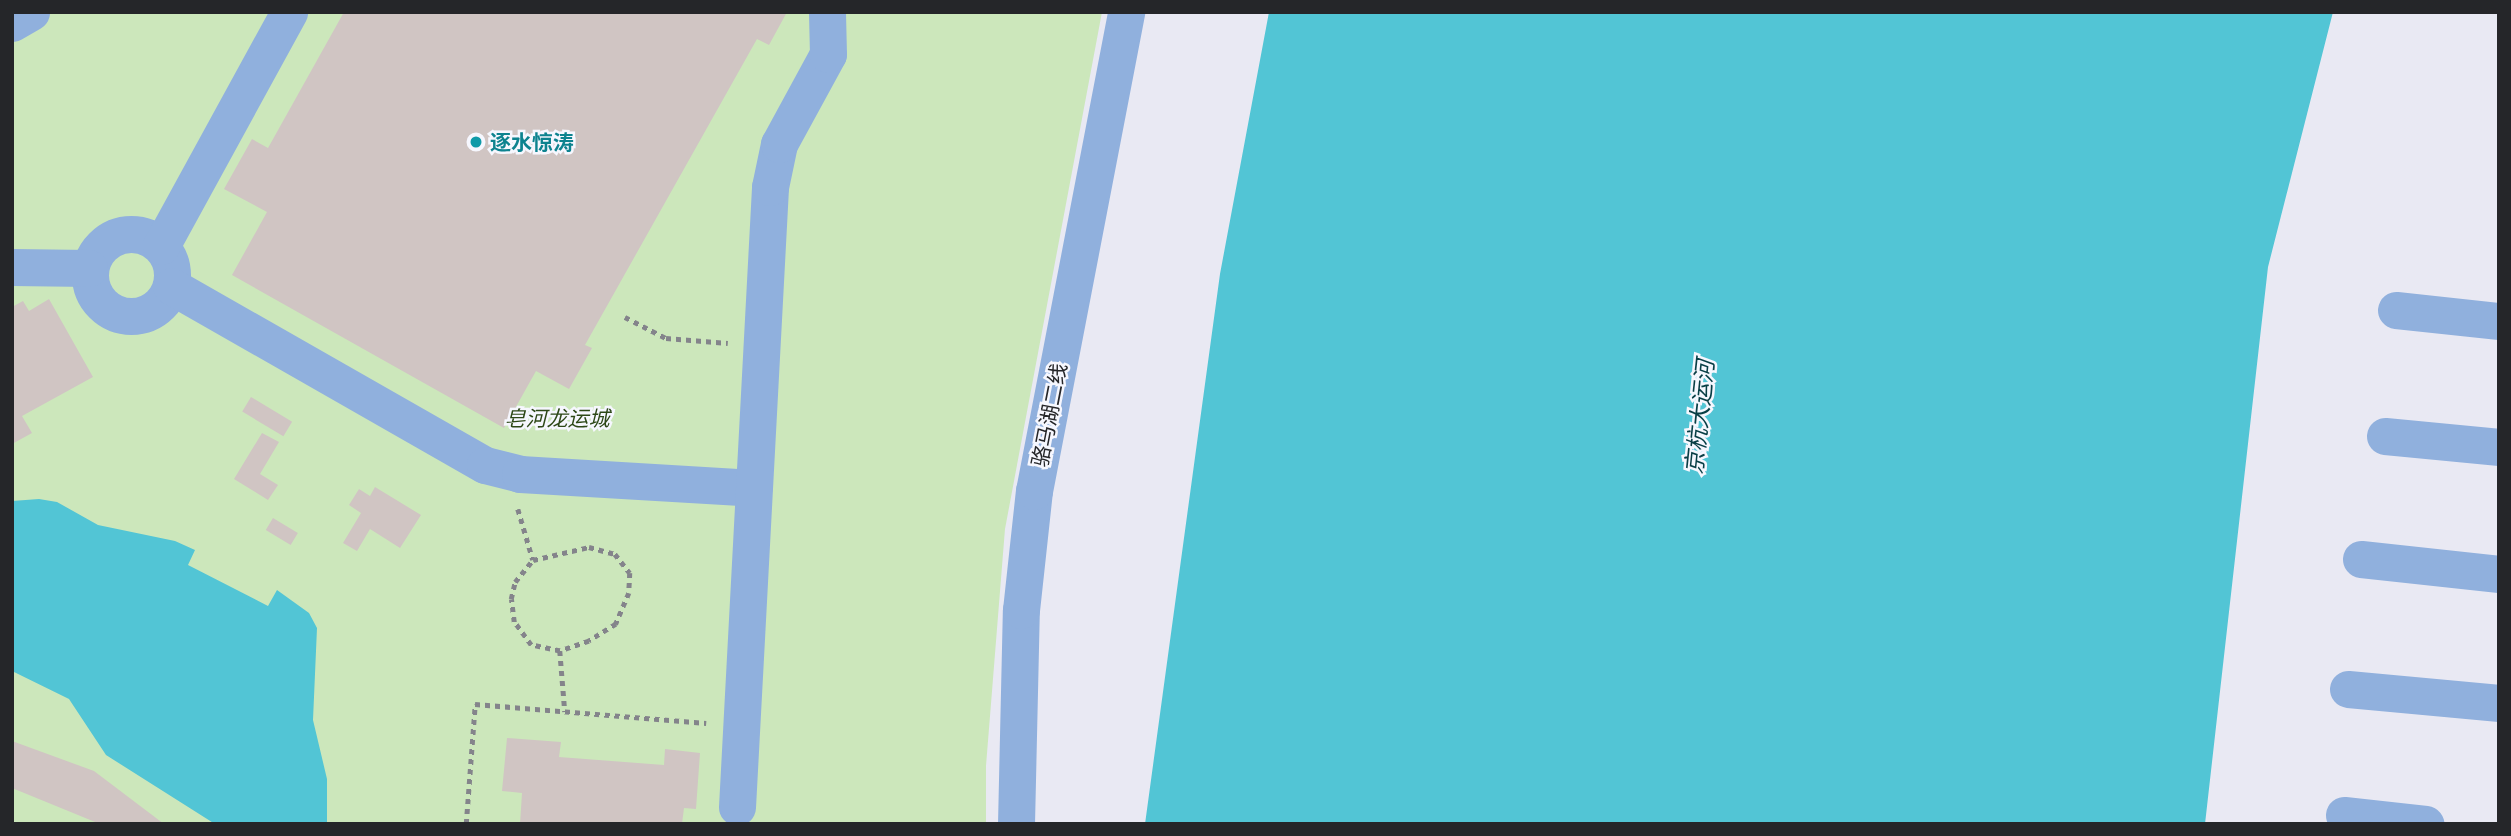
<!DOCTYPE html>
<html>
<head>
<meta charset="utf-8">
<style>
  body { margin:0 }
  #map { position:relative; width:2511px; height:836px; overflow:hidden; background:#e9e9f3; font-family:"PT Serif","Noto Sans SC",serif }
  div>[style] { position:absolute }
  .green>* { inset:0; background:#cce7bb }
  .water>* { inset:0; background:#52c5d5 }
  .building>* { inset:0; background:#d0c5c3; transform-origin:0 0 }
  .path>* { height:4.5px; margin-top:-2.25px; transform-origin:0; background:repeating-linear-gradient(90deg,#84848b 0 5px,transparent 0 10px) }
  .minor>* { height:37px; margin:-18.5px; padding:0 18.5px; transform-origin:18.5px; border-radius:18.5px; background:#90b0dd }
  .minor>.ring { margin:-18.5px; padding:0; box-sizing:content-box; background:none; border:37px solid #90b0dd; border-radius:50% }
  .dots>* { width:19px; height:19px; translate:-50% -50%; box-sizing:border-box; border:4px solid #f6f7fe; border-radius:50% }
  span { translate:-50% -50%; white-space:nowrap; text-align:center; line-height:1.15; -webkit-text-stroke:5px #f6f7fe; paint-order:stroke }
  .culture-label { font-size:21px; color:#0d838f; font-weight:700 }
  .left { translate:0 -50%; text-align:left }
  .street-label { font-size:21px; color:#252629 }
  .park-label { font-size:21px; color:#2d4817; font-style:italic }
  .water-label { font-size:23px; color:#083e45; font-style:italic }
  .frame { position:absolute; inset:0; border:14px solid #252629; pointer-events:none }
</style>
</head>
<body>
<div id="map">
  <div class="green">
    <div style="clip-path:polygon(12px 12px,1102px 12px,1005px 529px,986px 766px,986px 824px,12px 824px)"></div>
  </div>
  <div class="water">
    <div style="clip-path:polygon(1269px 12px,2333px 12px,2268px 267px,2205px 824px,1145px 824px,1220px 274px)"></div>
    <div style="clip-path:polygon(39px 499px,57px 502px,98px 525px,175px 541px,195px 550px,188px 565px,268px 606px,277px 590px,309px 613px,317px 628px,313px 720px,327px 779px,327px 824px,215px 824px,106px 755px,69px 699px,12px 671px,12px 501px)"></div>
  </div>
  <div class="building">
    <div style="clip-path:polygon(344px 12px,787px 12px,769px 45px,757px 39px,585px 345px,592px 348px,569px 389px,536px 371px,504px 428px,232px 275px,267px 212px,224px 189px,252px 139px,268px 148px)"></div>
    <div style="clip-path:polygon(49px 299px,93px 377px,22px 416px,32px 433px,12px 444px,12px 307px,23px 301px,29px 311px)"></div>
    <div style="left:251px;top:397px;width:48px;height:17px;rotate:31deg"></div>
    <div style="clip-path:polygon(262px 433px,279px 442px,260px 474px,278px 485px,268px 500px,234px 479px)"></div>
    <div style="clip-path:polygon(375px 487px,421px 515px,400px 548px,370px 529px,357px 551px,343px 543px,361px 513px,349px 505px,359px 489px,370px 496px)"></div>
    <div style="left:273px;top:518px;width:29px;height:14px;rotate:31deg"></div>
    <div style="clip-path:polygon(507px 738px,561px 742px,559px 757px,664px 765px,665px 749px,700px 753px,696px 809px,684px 808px,682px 824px,520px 824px,522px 793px,502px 791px)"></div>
    <div style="clip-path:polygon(12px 741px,94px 771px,164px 824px,100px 824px,12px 788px)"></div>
  </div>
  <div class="path">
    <div style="left:625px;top:317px;width:46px;rotate:27.1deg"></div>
    <div style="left:666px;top:338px;width:62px;rotate:4.6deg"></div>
    <div style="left:518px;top:509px;width:53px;rotate:73.6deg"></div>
    <div style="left:589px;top:547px;width:27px;rotate:15deg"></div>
    <div style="left:615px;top:554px;width:24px;rotate:52deg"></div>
    <div style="left:630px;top:573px;width:20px;rotate:93deg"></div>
    <div style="left:629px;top:593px;width:34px;rotate:113deg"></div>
    <div style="left:616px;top:624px;width:32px;rotate:148deg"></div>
    <div style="left:589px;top:641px;width:31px;rotate:161deg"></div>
    <div style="left:560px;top:651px;width:30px;rotate:-168deg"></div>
    <div style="left:531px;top:645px;width:29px;rotate:-126deg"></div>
    <div style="left:514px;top:622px;width:23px;rotate:-97deg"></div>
    <div style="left:511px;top:599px;width:17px;rotate:-77deg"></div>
    <div style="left:515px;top:582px;width:28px;rotate:-51deg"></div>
    <div style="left:533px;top:560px;width:57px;rotate:-13.1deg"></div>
    <div style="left:560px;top:651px;width:61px;rotate:85.3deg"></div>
    <div style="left:466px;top:824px;width:120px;rotate:-85.7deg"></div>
    <div style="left:475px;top:704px;width:232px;rotate:4.7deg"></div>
  </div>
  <div class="minor">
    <div style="left:12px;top:23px;width:22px;rotate:-30deg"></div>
    <div class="ring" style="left:90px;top:234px;width:45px;height:45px"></div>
    <div style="left:161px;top:246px;width:267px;rotate:-61.3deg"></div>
    <div style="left:12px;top:267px;width:77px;rotate:0.7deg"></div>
    <div style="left:171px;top:286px;width:361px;rotate:29.7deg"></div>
    <div style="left:485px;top:465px;width:36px;rotate:14deg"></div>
    <div style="left:520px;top:474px;width:234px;rotate:3.4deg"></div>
    <div style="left:2396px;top:310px;width:104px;rotate:6.1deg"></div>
    <div style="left:2385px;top:436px;width:115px;rotate:5.5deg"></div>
    <div style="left:2361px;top:559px;width:139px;rotate:6.2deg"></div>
    <div style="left:2348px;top:689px;width:152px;rotate:5.3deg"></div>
    <div style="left:737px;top:807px;width:621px;rotate:-86.95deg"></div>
    <div style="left:770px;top:187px;width:44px;rotate:-78.2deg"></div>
    <div style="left:779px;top:144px;width:102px;rotate:-61.4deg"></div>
    <div style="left:828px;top:54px;width:42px;rotate:-91.4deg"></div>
    <div style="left:2344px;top:815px;width:82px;rotate:6.3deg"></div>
    <div style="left:1016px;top:824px;width:214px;rotate:-88.7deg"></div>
    <div style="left:1021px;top:610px;width:120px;rotate:-83.8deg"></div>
    <div style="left:1034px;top:491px;width:488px;rotate:-79.1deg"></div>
  </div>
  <div class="dots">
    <div style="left:476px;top:142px;background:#0f9aa8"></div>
  </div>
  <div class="culture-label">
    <span class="left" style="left:490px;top:142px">逐水惊涛</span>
  </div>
  <div class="street-label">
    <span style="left:1049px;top:415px;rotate:-79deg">骆马湖二线</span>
  </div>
  <div class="park-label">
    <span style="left:557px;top:418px">皂河龙运城</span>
  </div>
  <div class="water-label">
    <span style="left:1700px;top:417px;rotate:-84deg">京杭大运河</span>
  </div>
  <div class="frame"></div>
</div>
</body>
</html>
